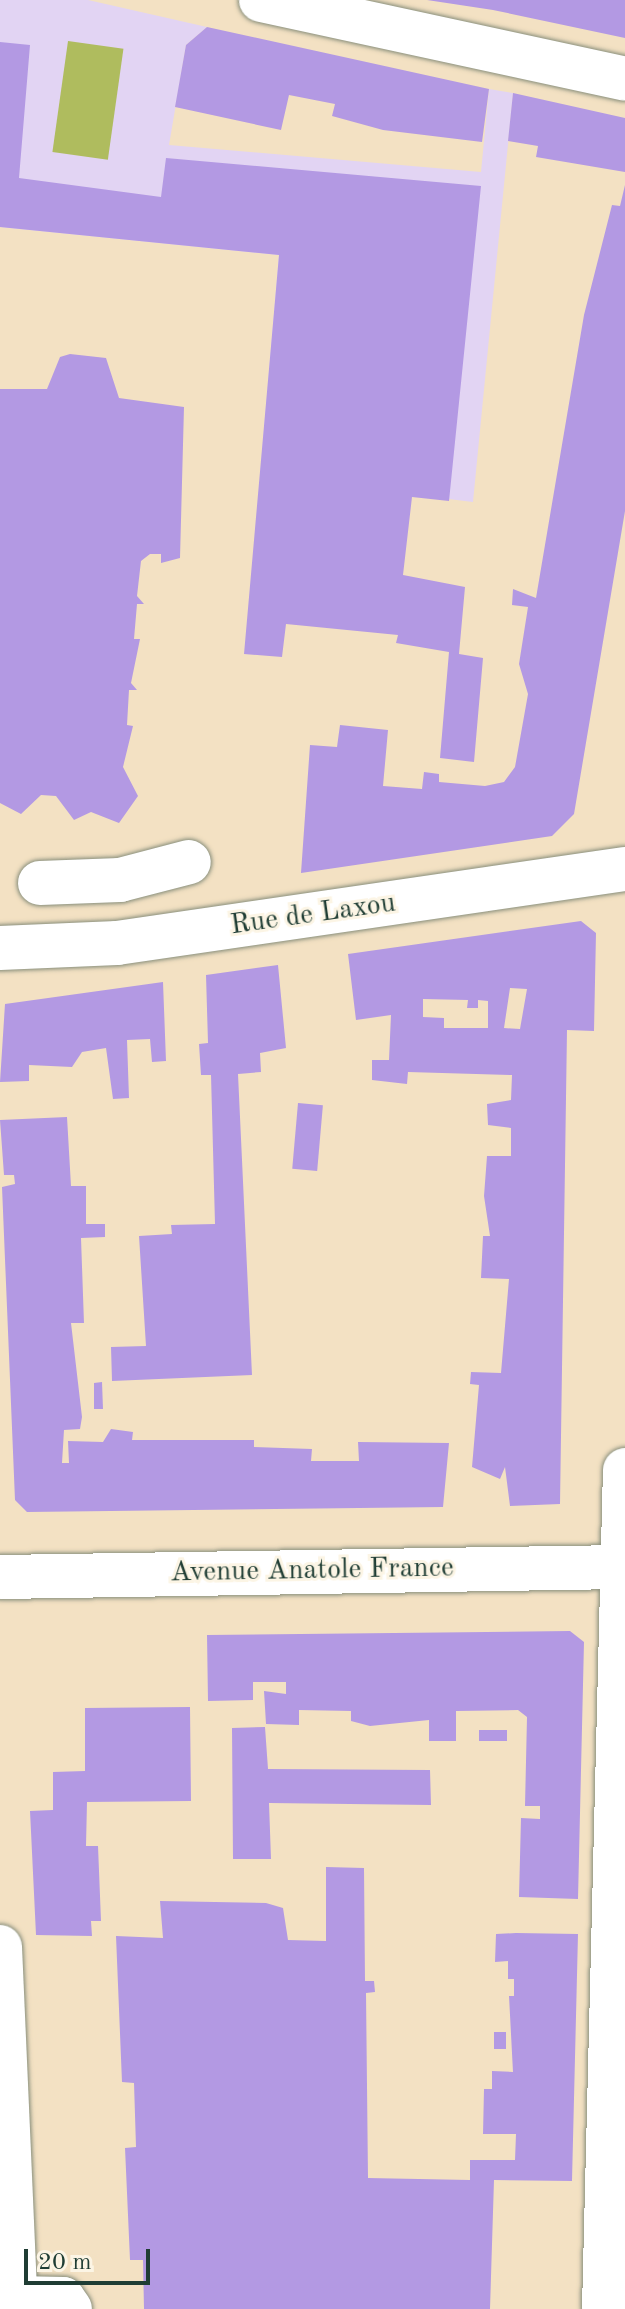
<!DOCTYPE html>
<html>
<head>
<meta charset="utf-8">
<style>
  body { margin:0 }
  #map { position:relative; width:625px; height:2309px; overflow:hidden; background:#f3e1c3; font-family:"Old Standard TT",serif }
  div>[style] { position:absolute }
  .built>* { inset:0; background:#e2d4f3 }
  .green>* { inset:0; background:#afbc5e; transform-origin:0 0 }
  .building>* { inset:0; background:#b399e3; transform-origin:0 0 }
  .roads { filter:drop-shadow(0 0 2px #898f7c) drop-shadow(0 0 2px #898f7c) }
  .minor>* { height:44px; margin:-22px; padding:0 22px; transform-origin:22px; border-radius:22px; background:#fff }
  .major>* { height:44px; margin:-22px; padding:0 22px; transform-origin:22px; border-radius:22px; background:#fff }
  span { translate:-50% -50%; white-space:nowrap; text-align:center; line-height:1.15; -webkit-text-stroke:6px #fcf5e5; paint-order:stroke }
  .street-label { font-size:28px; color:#1f3d34 }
  .scale { position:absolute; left:24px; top:2249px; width:126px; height:36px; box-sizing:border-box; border:4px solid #1f3d34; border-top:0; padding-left:10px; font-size:24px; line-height:28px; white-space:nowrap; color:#1f3d34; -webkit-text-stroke:6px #fcf5e5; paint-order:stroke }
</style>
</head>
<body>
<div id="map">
  <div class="built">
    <div style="clip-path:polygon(0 0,88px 0,207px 27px,186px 45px,169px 145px,481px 172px,489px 89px,513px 93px,473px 502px,260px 476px,279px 255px,0 227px)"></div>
  </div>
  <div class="green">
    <div style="left:68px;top:41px;width:56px;height:112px;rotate:8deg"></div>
  </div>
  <div class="building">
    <div style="clip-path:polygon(427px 0,625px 0,625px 38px,493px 10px)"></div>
    <div style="clip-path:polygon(207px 27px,489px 89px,482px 142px,383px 130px,332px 116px,335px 104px,289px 95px,281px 130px,175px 107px,186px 45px)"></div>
    <div style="clip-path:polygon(0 42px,30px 45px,19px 178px,161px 197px,166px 158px,481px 186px,449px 501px,412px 497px,403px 575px,465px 587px,459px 654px,483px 658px,474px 762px,440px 758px,449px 652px,396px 643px,398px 635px,286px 624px,282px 657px,244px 654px,279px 255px,0 227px)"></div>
    <div style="clip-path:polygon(513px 93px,625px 118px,625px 172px,536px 157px,538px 146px,508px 141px)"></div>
    <div style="clip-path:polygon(625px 185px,625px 511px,574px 814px,552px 836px,301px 873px,310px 745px,337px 747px,340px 725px,388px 730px,383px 786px,422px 789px,424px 772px,439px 774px,439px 782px,485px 786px,504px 782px,515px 767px,528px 694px,519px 664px,528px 607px,512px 605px,513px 589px,536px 598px,584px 315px,612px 205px,620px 206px)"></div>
    <div style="clip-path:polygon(70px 354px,106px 358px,119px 398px,184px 407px,180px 558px,161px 563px,161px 554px,150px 554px,141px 561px,137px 596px,144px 604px,137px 604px,134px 639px,140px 639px,131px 683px,137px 690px,129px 690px,127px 725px,133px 726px,123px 767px,138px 796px,119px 823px,91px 812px,74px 820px,56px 796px,41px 795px,21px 814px,0 803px,0 389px,47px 389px,60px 357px)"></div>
    <div style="clip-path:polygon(evenodd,581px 921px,596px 933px,594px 1031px,567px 1030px,560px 1504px,510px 1506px,505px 1467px,500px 1479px,472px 1467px,479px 1385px,470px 1384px,471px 1372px,501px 1373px,509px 1279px,481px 1278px,483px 1236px,490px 1236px,484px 1196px,487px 1156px,511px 1156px,511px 1128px,488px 1125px,487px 1104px,511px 1100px,512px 1075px,408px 1072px,407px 1084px,372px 1080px,372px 1060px,389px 1060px,391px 1015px,356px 1020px,348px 954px,581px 921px,510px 988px,527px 989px,520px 1029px,504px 1028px,510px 988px,581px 921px,423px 999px,468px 1000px,467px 1008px,478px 1008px,478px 1000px,488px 1001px,488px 1028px,444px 1028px,444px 1018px,423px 1017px,423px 999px)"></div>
    <div style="clip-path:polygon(278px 965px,286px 1048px,260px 1053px,261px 1072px,238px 1074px,252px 1375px,112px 1381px,111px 1347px,146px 1346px,139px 1236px,172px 1234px,171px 1225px,215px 1224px,211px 1075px,201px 1075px,199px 1044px,208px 1043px,206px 975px)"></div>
    <div style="clip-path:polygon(163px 982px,166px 1061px,152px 1062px,150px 1039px,127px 1040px,129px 1098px,113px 1099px,106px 1048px,82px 1052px,72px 1067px,29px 1065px,29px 1081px,0 1082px,5px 1004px)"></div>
    <div style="left:298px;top:1103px;width:25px;height:66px;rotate:5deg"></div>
    <div style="clip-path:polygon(67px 1117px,71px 1186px,86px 1186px,86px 1224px,105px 1224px,105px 1237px,81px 1238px,84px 1323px,71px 1323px,82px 1417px,80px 1429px,64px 1430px,62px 1463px,69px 1463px,68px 1441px,103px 1442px,111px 1429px,133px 1432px,132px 1440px,254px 1440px,254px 1447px,312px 1449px,311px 1461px,359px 1461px,358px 1442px,449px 1443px,443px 1507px,27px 1512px,15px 1500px,2px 1187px,15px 1184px,14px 1175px,4px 1175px,0 1120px)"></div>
    <div style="clip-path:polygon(102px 1382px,103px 1409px,94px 1409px,94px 1383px)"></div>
    <div style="clip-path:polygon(570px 1631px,584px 1642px,578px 1899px,519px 1897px,521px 1818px,540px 1819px,540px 1806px,525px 1806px,527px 1717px,518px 1710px,456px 1711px,456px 1741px,429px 1741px,429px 1720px,370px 1726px,351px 1721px,351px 1711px,299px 1710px,299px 1725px,266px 1724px,264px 1691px,286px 1694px,286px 1682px,253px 1682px,253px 1700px,208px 1701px,207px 1635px)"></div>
    <div style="clip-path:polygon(190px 1707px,191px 1801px,87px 1802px,86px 1846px,98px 1846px,101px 1921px,91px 1921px,92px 1936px,36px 1935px,30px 1811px,53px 1810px,53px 1772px,85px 1771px,85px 1708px)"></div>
    <div style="clip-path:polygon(265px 1727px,268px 1769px,430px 1770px,431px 1805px,269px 1803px,271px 1859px,233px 1859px,232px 1728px)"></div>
    <div style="left:479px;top:1730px;width:28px;height:11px"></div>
    <div style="clip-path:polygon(326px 1867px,364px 1868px,365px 1981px,374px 1981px,375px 1992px,366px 1993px,368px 2178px,470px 2180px,470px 2160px,515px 2160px,516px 2134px,483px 2134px,484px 2089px,492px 2089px,492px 2071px,513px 2072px,509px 1996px,514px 1996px,514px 1979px,508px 1979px,508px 1961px,495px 1962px,496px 1934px,516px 1933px,578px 1934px,572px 2181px,494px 2180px,490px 2309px,144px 2309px,143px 2260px,130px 2260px,125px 2148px,136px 2147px,134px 2083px,122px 2082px,116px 1936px,163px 1938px,160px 1901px,266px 1903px,283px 1908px,288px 1940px,326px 1941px)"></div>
    <div style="left:494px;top:2032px;width:12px;height:17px"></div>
  </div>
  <div class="roads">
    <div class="minor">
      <div style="left:261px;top:0;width:372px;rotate:12.2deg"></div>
      <div style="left:40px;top:883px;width:80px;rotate:-2.1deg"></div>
      <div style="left:120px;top:880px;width:71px;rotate:-14.6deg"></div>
      <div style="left:0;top:1947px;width:362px;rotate:87.5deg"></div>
      <div style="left:15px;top:2298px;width:48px;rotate:1.2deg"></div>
      <div style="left:63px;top:2299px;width:12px;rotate:55deg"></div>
      <div style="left:604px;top:2309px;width:839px;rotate:-88.57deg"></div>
    </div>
    <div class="major">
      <div style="left:0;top:948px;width:117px;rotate:-2.4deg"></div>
      <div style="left:117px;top:943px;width:513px;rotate:-8.29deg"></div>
      <div style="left:0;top:1577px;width:625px;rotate:-0.92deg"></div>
    </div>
  </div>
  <div class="street-label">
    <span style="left:313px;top:915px;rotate:-8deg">Rue de Laxou</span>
    <span style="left:312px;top:1571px;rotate:-1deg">Avenue Anatole France</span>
  </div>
  <div class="scale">20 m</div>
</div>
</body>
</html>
